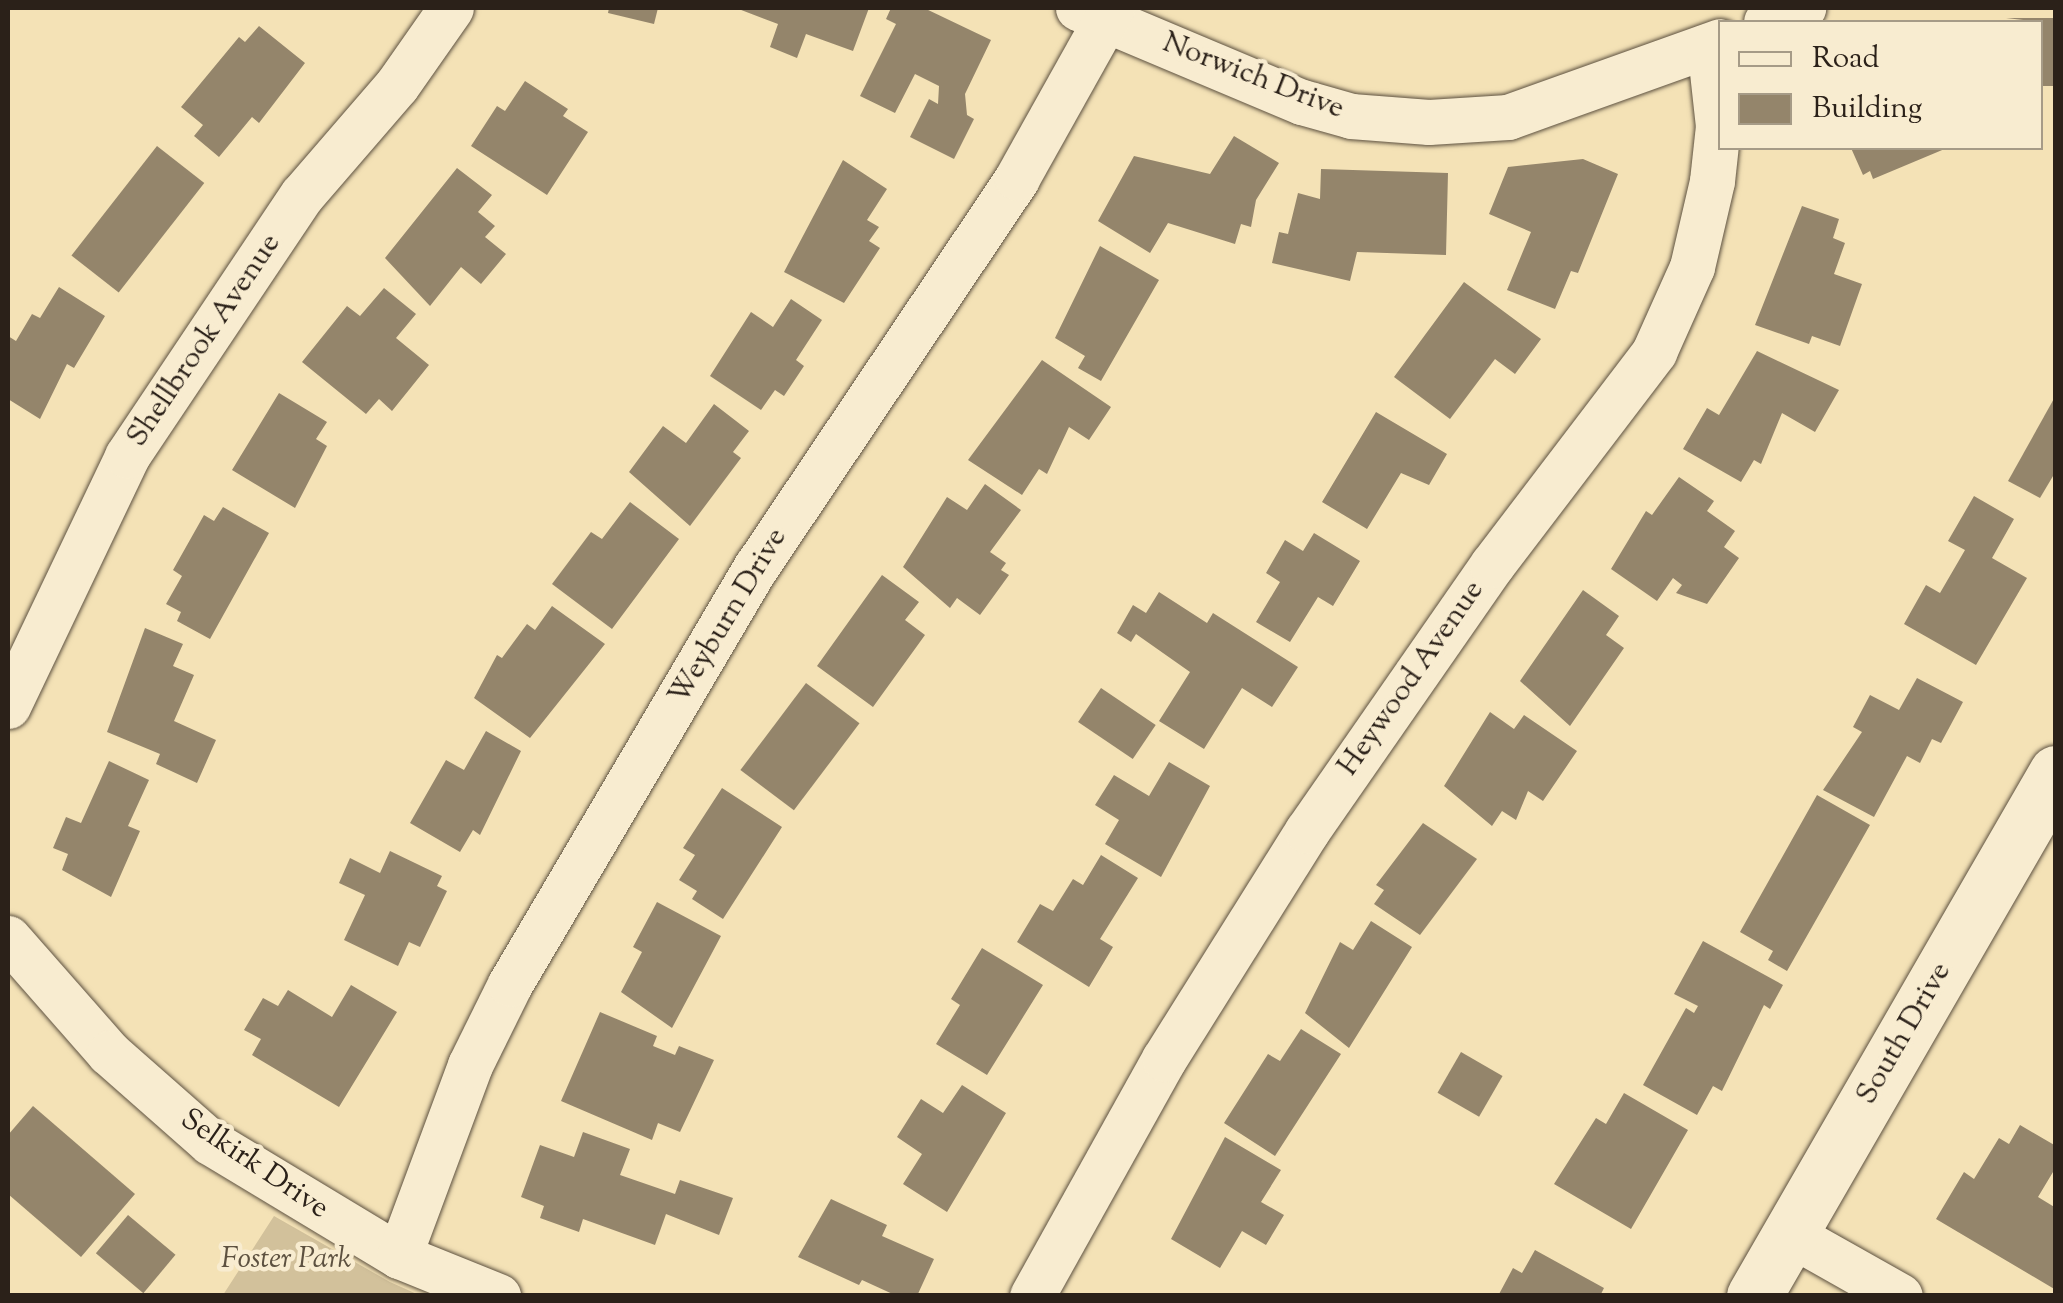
<!DOCTYPE html>
<html>
<head>
<meta charset="utf-8">
<style>
  body { margin:0 }
  #map { position:relative; width:2063px; height:1303px; overflow:hidden; background:#f4e2b6; font-family:"Sorts Mill Goudy",serif }
  div>[style] { position:absolute }
  .green>* { inset:0; background:#d2c19b }
  .building>* { inset:0; background:#94856b; transform-origin:0 0 }
  .roads { filter:drop-shadow(0 0 2px #5d5140) drop-shadow(0 0 2px #5d5140) }
  .street>* { height:45px; margin:-22.5px; padding:0 22.5px; transform-origin:22.5px; border-radius:22.5px; background:#f8ecd0 }
  .secondary>* { height:55px; margin:-27.5px; padding:0 27.5px; transform-origin:27.5px; border-radius:27.5px; background:#f8ecd0 }
  span { translate:-50% -50%; white-space:nowrap; text-align:center; line-height:1.15; -webkit-text-stroke:9px #f8ecd0; paint-order:stroke }
  .street-label { font-size:30px; color:#2b2119 }
  .park-label { font-size:30px; color:#5d5140; font-style:italic }
  .frame { position:absolute; inset:0; border:10px solid #2b2119; pointer-events:none }
  .legend { position:absolute; left:1718px; top:20px; width:325px; height:130px; box-sizing:border-box; background:#f8ecd0; border:2px solid #a69b87; margin:0; padding:12px 18px; list-style:none; font-size:30px; color:#2b2119 }
  .legend li { display:flex; align-items:center; gap:20px; height:50px }
  .legend b { width:50px; border:2px solid #a69b87 }
</style>
</head>
<body>
<div id="map">
  <div class="green">
    <div style="clip-path:polygon(274px 1216px,390px 1282px,419px 1295px,223px 1295px)"></div>
  </div>
  <div class="building">
    <div style="clip-path:polygon(609px 8px,658px 8px,654px 24px,608px 13px)"></div>
    <div style="clip-path:polygon(736px 8px,869px 8px,853px 51px,806px 34px,797px 58px,770px 47px,778px 24px)"></div>
    <div style="clip-path:polygon(891px 8px,924px 8px,991px 40px,965px 94px,967px 115px,974px 119px,954px 159px,910px 137px,929px 99px,938px 104px,939px 86px,915px 74px,895px 113px,860px 96px,896px 24px,886px 19px)"></div>
    <div style="clip-path:polygon(2006px 18px,2056px 18px,2056px 86px,2040px 86px,2040px 22px)"></div>
    <div style="clip-path:polygon(259px 26px,305px 63px,259px 123px,252px 117px,219px 157px,194px 136px,203px 125px,181px 107px,239px 37px,245px 42px)"></div>
    <div style="clip-path:polygon(525px 81px,568px 109px,563px 116px,588px 132px,547px 195px,471px 146px,497px 106px,505px 111px)"></div>
    <div style="clip-path:polygon(1234px 136px,1279px 163px,1256px 200px,1251px 227px,1241px 224px,1235px 244px,1168px 223px,1150px 253px,1098px 221px,1134px 156px,1210px 174px)"></div>
    <div style="left:157px;top:146px;width:60px;height:139px;rotate:38deg"></div>
    <div style="clip-path:polygon(1851px 148px,1947px 148px,1873px 179px,1870px 171px,1863px 175px)"></div>
    <div style="clip-path:polygon(1583px 159px,1618px 174px,1578px 273px,1571px 271px,1555px 309px,1507px 290px,1531px 232px,1489px 214px,1508px 167px)"></div>
    <div style="clip-path:polygon(843px 160px,887px 189px,867px 220px,879px 227px,869px 241px,880px 248px,844px 303px,784px 272px)"></div>
    <div style="clip-path:polygon(457px 168px,492px 195px,478px 212px,495px 226px,485px 237px,506px 254px,481px 284px,461px 267px,430px 306px,385px 258px)"></div>
    <div style="clip-path:polygon(1321px 169px,1448px 173px,1446px 255px,1357px 252px,1350px 281px,1272px 263px,1279px 232px,1288px 234px,1298px 193px,1320px 199px)"></div>
    <div style="clip-path:polygon(1802px 206px,1839px 219px,1833px 238px,1845px 243px,1834px 274px,1862px 284px,1840px 346px,1812px 336px,1809px 344px,1755px 325px)"></div>
    <div style="clip-path:polygon(1100px 246px,1159px 280px,1101px 381px,1078px 368px,1085px 356px,1055px 338px)"></div>
    <div style="clip-path:polygon(1464px 282px,1541px 339px,1515px 374px,1495px 359px,1450px 419px,1394px 377px)"></div>
    <div style="clip-path:polygon(59px 287px,105px 316px,74px 368px,67px 364px,40px 419px,8px 399px,8px 336px,16px 341px,32px 314px,40px 318px)"></div>
    <div style="clip-path:polygon(384px 288px,416px 314px,396px 338px,429px 365px,392px 411px,379px 399px,366px 414px,302px 362px,347px 306px,360px 316px)"></div>
    <div style="clip-path:polygon(791px 299px,822px 320px,796px 360px,804px 366px,784px 396px,775px 390px,761px 410px,710px 376px,751px 312px,773px 327px)"></div>
    <div style="clip-path:polygon(1757px 351px,1839px 390px,1815px 432px,1782px 413px,1761px 464px,1754px 460px,1741px 482px,1683px 449px,1707px 408px,1719px 415px)"></div>
    <div style="clip-path:polygon(1042px 360px,1111px 407px,1089px 440px,1069px 427px,1047px 474px,1039px 469px,1022px 495px,968px 460px)"></div>
    <div style="clip-path:polygon(279px 393px,327px 422px,316px 439px,327px 446px,295px 508px,232px 470px)"></div>
    <div style="clip-path:polygon(2056px 395px,2056px 471px,2040px 498px,2008px 481px)"></div>
    <div style="clip-path:polygon(714px 404px,749px 431px,733px 452px,741px 458px,690px 526px,629px 472px,663px 426px,686px 443px)"></div>
    <div style="clip-path:polygon(1376px 412px,1447px 454px,1429px 485px,1401px 473px,1367px 529px,1322px 502px)"></div>
    <div style="clip-path:polygon(1679px 477px,1714px 501px,1707px 511px,1735px 531px,1724px 547px,1739px 558px,1707px 604px,1676px 593px,1682px 585px,1673px 578px,1657px 601px,1611px 569px,1646px 511px,1652px 515px)"></div>
    <div style="clip-path:polygon(985px 484px,1021px 510px,990px 552px,1006px 563px,1001px 570px,1009px 575px,980px 615px,957px 598px,950px 608px,903px 567px,947px 497px,967px 510px)"></div>
    <div style="clip-path:polygon(1974px 496px,2014px 519px,1992px 558px,2027px 578px,1976px 665px,1904px 624px,1926px 585px,1940px 593px,1965px 550px,1948px 541px)"></div>
    <div style="clip-path:polygon(630px 502px,679px 539px,612px 629px,552px 584px,591px 532px,602px 539px)"></div>
    <div style="clip-path:polygon(223px 507px,269px 533px,210px 639px,177px 621px,181px 612px,166px 604px,182px 576px,173px 570px,204px 515px,214px 521px)"></div>
    <div style="clip-path:polygon(1314px 533px,1360px 561px,1333px 606px,1318px 597px,1290px 642px,1256px 622px,1280px 582px,1266px 573px,1285px 540px,1303px 551px)"></div>
    <div style="clip-path:polygon(882px 575px,919px 602px,905px 620px,925px 635px,873px 707px,817px 666px)"></div>
    <div style="clip-path:polygon(1583px 590px,1619px 616px,1606px 635px,1624px 648px,1570px 726px,1520px 681px)"></div>
    <div style="clip-path:polygon(1159px 592px,1207px 623px,1213px 613px,1298px 667px,1272px 707px,1242px 688px,1204px 749px,1159px 721px,1190px 672px,1136px 634px,1131px 642px,1117px 633px,1133px 605px,1146px 613px)"></div>
    <div style="clip-path:polygon(552px 606px,605px 644px,530px 738px,474px 698px,497px 655px,502px 658px,527px 624px,535px 630px)"></div>
    <div style="clip-path:polygon(145px 628px,183px 644px,173px 666px,194px 675px,174px 721px,216px 740px,197px 783px,156px 764px,160px 754px,107px 732px)"></div>
    <div style="clip-path:polygon(1917px 678px,1963px 702px,1941px 743px,1932px 739px,1920px 763px,1907px 756px,1874px 817px,1823px 790px,1862px 732px,1853px 727px,1870px 695px,1899px 710px)"></div>
    <div style="left:806px;top:683px;width:67px;height:109px;rotate:37deg"></div>
    <div style="left:1101px;top:688px;width:66px;height:41px;rotate:34deg"></div>
    <div style="clip-path:polygon(1490px 712px,1514px 729px,1524px 715px,1577px 751px,1543px 801px,1528px 791px,1516px 820px,1502px 811px,1492px 826px,1444px 786px)"></div>
    <div style="clip-path:polygon(486px 731px,521px 751px,480px 835px,473px 830px,460px 852px,410px 823px,446px 760px,464px 770px)"></div>
    <div style="clip-path:polygon(109px 761px,149px 780px,128px 826px,140px 831px,111px 897px,62px 870px,68px 854px,53px 848px,66px 817px,81px 823px)"></div>
    <div style="clip-path:polygon(1169px 762px,1210px 786px,1161px 877px,1105px 844px,1119px 820px,1095px 805px,1114px 775px,1149px 796px)"></div>
    <div style="clip-path:polygon(722px 788px,782px 827px,723px 919px,692px 899px,697px 891px,679px 880px,695px 855px,683px 848px)"></div>
    <div style="clip-path:polygon(1817px 795px,1870px 825px,1787px 971px,1768px 960px,1773px 951px,1740px 932px)"></div>
    <div style="clip-path:polygon(1423px 823px,1477px 859px,1420px 935px,1374px 904px,1384px 890px,1376px 885px)"></div>
    <div style="clip-path:polygon(390px 851px,442px 876px,437px 886px,447px 891px,420px 947px,409px 942px,398px 966px,344px 940px,365px 895px,339px 883px,350px 858px,380px 873px)"></div>
    <div style="clip-path:polygon(1101px 855px,1138px 878px,1100px 939px,1113px 947px,1089px 987px,1017px 942px,1040px 904px,1053px 911px,1073px 879px,1083px 885px)"></div>
    <div style="clip-path:polygon(657px 902px,721px 936px,672px 1028px,621px 992px,642px 952px,633px 947px)"></div>
    <div style="clip-path:polygon(1371px 921px,1412px 947px,1349px 1048px,1305px 1013px,1340px 942px,1353px 950px)"></div>
    <div style="clip-path:polygon(1703px 941px,1783px 985px,1770px 1009px,1764px 1005px,1722px 1091px,1713px 1086px,1697px 1115px,1643px 1085px,1686px 1008px,1694px 1013px,1698px 1006px,1674px 994px)"></div>
    <div style="clip-path:polygon(982px 948px,1043px 985px,987px 1075px,936px 1044px,960px 1005px,951px 999px)"></div>
    <div style="clip-path:polygon(351px 985px,397px 1012px,339px 1107px,252px 1055px,261px 1039px,244px 1030px,263px 998px,278px 1006px,288px 990px,332px 1017px)"></div>
    <div style="clip-path:polygon(600px 1012px,657px 1036px,653px 1046px,675px 1055px,679px 1046px,714px 1060px,680px 1132px,658px 1123px,652px 1140px,561px 1101px)"></div>
    <div style="clip-path:polygon(1301px 1029px,1341px 1054px,1275px 1156px,1224px 1123px,1268px 1054px,1280px 1061px)"></div>
    <div style="left:1461px;top:1052px;width:48px;height:47px;rotate:30deg"></div>
    <div style="clip-path:polygon(962px 1085px,1006px 1113px,947px 1212px,903px 1184px,922px 1154px,897px 1137px,921px 1099px,943px 1113px)"></div>
    <div style="clip-path:polygon(1624px 1093px,1688px 1130px,1631px 1229px,1554px 1184px,1596px 1118px,1606px 1124px)"></div>
    <div style="clip-path:polygon(33px 1106px,135px 1194px,81px 1257px,8px 1194px,8px 1135px)"></div>
    <div style="clip-path:polygon(2020px 1125px,2056px 1146px,2056px 1167px,2038px 1197px,2056px 1208px,2056px 1290px,1936px 1219px,1964px 1172px,1974px 1179px,1999px 1138px,2009px 1144px)"></div>
    <div style="clip-path:polygon(583px 1132px,630px 1149px,620px 1175px,675px 1194px,680px 1180px,733px 1198px,719px 1235px,666px 1214px,655px 1245px,583px 1219px,579px 1232px,540px 1218px,544px 1206px,521px 1197px,540px 1145px,574px 1157px)"></div>
    <div style="clip-path:polygon(1225px 1137px,1281px 1170px,1261px 1202px,1284px 1215px,1266px 1245px,1242px 1231px,1220px 1268px,1171px 1239px)"></div>
    <div style="clip-path:polygon(831px 1199px,887px 1225px,882px 1236px,934px 1259px,917px 1296px,897px 1296px,862px 1280px,859px 1285px,798px 1257px)"></div>
    <div style="left:128px;top:1215px;width:62px;height:50px;rotate:40deg"></div>
    <div style="clip-path:polygon(1535px 1250px,1604px 1288px,1600px 1296px,1498px 1296px,1513px 1268px,1522px 1273px)"></div>
  </div>
  <div class="roads">
    <div class="street">
      <div style="left:1078px;top:8px;width:243px;rotate:22.8deg"></div>
      <div style="left:1302px;top:102px;width:51px;rotate:15.9deg"></div>
      <div style="left:1351px;top:116px;width:78px;rotate:4.4deg"></div>
      <div style="left:1429px;top:122px;width:79px;rotate:-3.6deg"></div>
      <div style="left:1508px;top:117px;width:225px;rotate:-19.7deg"></div>
      <div style="left:1766px;top:22px;width:40px;rotate:-21deg"></div>
      <div style="left:8px;top:706px;width:277px;rotate:-64.5deg"></div>
      <div style="left:127px;top:456px;width:314px;rotate:-56.2deg"></div>
      <div style="left:302px;top:195px;width:145px;rotate:-49.2deg"></div>
      <div style="left:397px;top:85px;width:94px;rotate:-55deg"></div>
      <div style="left:8px;top:938px;width:153px;rotate:48.7deg"></div>
      <div style="left:109px;top:1053px;width:135px;rotate:41.4deg"></div>
      <div style="left:210px;top:1142px;width:221px;rotate:31.1deg"></div>
      <div style="left:399px;top:1256px;width:107px;rotate:22deg"></div>
      <div style="left:1790px;top:1234px;width:126px;rotate:29.4deg"></div>
      <div style="left:399px;top:1256px;width:204px;rotate:-69.6deg"></div>
      <div style="left:470px;top:1065px;width:90px;rotate:-63.7deg"></div>
      <div style="left:510px;top:984px;width:484px;rotate:-59.5deg"></div>
      <div style="left:756px;top:567px;width:468px;rotate:-56.1deg"></div>
      <div style="left:1017px;top:178px;width:195px;rotate:-60.8deg"></div>
      <div style="left:1032px;top:1296px;width:271px;rotate:-60.9deg"></div>
      <div style="left:1164px;top:1059px;width:269px;rotate:-57.9deg"></div>
      <div style="left:1307px;top:831px;width:324px;rotate:-55.2deg"></div>
      <div style="left:1492px;top:565px;width:268px;rotate:-52.7deg"></div>
      <div style="left:1654px;top:352px;width:93px;rotate:-65.9deg"></div>
      <div style="left:1692px;top:267px;width:88px;rotate:-76.9deg"></div>
      <div style="left:1712px;top:181px;width:55px;rotate:-83.8deg"></div>
      <div style="left:1718px;top:126px;width:81px;rotate:-96.3deg"></div>
    </div>
    <div class="secondary">
      <div style="left:1754px;top:1296px;width:604px;rotate:-60deg"></div>
    </div>
  </div>
  <div class="street-label">
    <span style="left:1253px;top:77px;rotate:21deg">Norwich Drive</span>
    <span style="left:205px;top:341px;rotate:-56deg">Shellbrook Avenue</span>
    <span style="left:729px;top:617px;rotate:-59deg">Weyburn Drive</span>
    <span style="left:1412px;top:679px;rotate:-55deg">Heywood Avenue</span>
    <span style="left:1905px;top:1034px;rotate:-60deg">South Drive</span>
    <span style="left:254px;top:1165px;rotate:34deg">Selkirk Drive</span>
  </div>
  <div class="park-label">
    <span style="left:286px;top:1260px">Foster Park</span>
  </div>
  <div class="frame"></div>
  <ul class="legend">
  <li><b style="height:12px;background:#f8ecd0"></b>Road</li>
  <li><b style="height:28px;background:#94856b"></b>Building</li>
  </ul>
</div>
</body>
</html>
